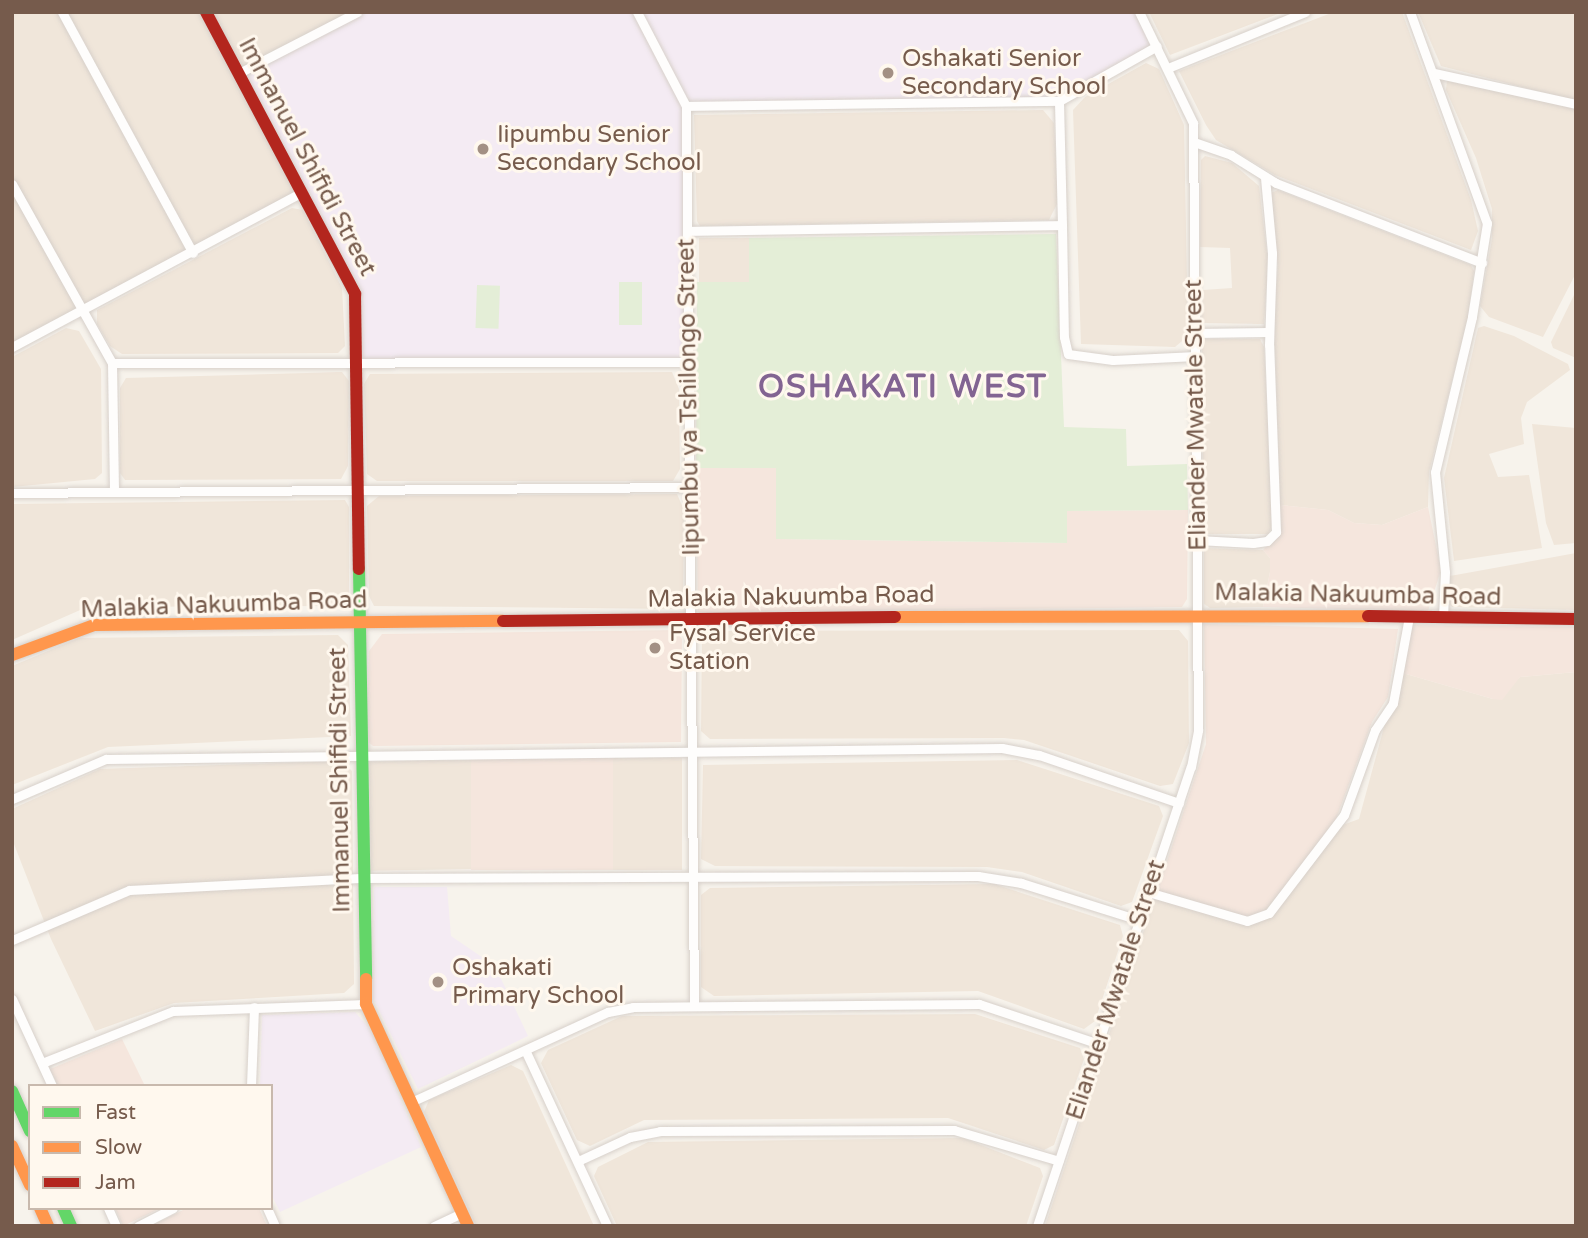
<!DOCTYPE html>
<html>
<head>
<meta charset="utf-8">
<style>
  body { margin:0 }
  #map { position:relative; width:1588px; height:1238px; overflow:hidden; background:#f7f3ec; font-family:"Varela Round",sans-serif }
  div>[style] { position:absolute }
  .residential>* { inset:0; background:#f0e6da; transform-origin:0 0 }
  .commercial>* { inset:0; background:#f5e6dd; transform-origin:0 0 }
  .education>* { inset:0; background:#f4ebf3 }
  .green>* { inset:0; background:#e4eed7; transform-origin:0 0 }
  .roads { filter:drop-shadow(0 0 2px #d7d0ca) drop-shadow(0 0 2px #d7d0ca) }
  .street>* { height:9px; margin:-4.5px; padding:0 4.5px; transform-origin:4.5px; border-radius:4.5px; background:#fefdfc }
  .fast>* { height:12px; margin:-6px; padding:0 6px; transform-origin:6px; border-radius:6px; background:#63d668 }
  .slow>* { height:12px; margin:-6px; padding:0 6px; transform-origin:6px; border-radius:6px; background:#ff974d }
  .jam>* { height:12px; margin:-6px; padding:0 6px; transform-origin:6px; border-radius:6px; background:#b3261e }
  .dots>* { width:19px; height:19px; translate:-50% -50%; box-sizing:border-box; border:4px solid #fff8ee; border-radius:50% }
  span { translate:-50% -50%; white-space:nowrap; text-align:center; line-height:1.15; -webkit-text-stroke:6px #fff8ee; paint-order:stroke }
  .poi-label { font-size:24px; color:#765b4c }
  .left { translate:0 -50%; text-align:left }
  .street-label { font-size:24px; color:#765b4c }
  .district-label { font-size:32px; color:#826492; font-weight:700; letter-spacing:2px }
  .frame { position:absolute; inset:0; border:14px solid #765b4c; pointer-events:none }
  .legend { position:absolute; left:28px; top:1084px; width:245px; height:126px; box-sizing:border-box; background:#fff8ee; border:2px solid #c8b9ad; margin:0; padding:9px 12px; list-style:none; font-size:21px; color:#765b4c }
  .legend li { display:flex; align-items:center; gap:14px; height:35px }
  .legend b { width:35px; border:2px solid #c8b9ad }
</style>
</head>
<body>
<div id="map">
  <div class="residential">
    <div style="clip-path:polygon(12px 12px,357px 12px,302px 192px,12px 347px)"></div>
    <div style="clip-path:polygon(1149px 12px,1283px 12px,1170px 55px)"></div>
    <div style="clip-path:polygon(1334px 12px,1402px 12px,1471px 200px,1478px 231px,1471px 250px,1275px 175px,1216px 140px,1206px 125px,1179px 71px)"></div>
    <div style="clip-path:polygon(1418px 12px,1576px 12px,1576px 101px,1441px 66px)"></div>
    <div style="clip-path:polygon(1146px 63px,1159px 69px,1184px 125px,1188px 336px,1175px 347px,1081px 344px,1073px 110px,1085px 97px)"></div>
    <div style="clip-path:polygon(1447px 80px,1576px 109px,1576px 273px,1543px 337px,1489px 317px,1480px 306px,1492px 239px,1492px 209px,1476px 158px,1446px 90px)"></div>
    <div style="clip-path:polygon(1043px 110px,1054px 123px,1058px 202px,1049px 220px,700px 226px,697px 221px,694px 115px)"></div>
    <div style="clip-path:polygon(1205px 156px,1232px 163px,1259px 186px,1268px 262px,1264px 324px,1201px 323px,1203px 290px,1232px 288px,1230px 248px,1200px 247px,1201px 160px)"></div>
    <div style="clip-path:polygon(1278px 190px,1471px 265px,1474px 271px,1468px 318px,1429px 472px,1428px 507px,1382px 525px,1354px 523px,1328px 510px,1280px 505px,1274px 319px,1278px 266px,1271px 193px)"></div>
    <div style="clip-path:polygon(292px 208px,303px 210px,342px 288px,345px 346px,338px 353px,122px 354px,110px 346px,97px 324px,97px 310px)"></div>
    <div style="left:749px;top:238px;width:44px;height:50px;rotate:90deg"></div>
    <div style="clip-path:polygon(1576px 291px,1576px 358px,1553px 348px,1551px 342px)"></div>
    <div style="clip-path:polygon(1484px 326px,1514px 336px,1568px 364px,1570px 370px,1527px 402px,1521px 418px,1524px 444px,1489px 454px,1498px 477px,1529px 475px,1542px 548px,1454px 561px,1444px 478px,1478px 328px)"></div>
    <div style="clip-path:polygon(66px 328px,79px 331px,101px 369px,102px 473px,95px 479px,12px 487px,12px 357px)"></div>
    <div style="clip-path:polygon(1202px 339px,1260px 339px,1264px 347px,1273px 521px,1269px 534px,1203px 534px)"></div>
    <div style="clip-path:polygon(342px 372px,349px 381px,348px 466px,341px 479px,125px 480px,120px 473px,120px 388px,126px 378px)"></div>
    <div style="clip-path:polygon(672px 372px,679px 389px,680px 469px,673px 481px,377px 481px,367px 474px,364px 384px,370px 374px)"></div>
    <div style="clip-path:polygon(1532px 424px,1576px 428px,1576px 543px,1554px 545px,1546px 523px)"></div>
    <div style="clip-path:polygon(677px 494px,684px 510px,683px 599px,674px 609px,374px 606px,369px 596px,367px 506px,379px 496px)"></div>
    <div style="clip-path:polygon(345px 500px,349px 507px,349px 597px,343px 606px,87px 607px,12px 640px,12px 504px)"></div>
    <div style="clip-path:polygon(1204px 548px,1263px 550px,1270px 558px,1270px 572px,1263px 607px,1210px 608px,1204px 604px)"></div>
    <div style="clip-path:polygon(1576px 553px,1576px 610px,1452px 607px,1448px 603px,1450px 576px)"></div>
    <div style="clip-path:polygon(1179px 630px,1188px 641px,1189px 743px,1173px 784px,1160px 786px,1024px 740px,1004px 738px,710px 739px,701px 731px,702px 631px)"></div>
    <div style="clip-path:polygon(338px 635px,348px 645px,351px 736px,108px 747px,12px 785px,12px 666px,79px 638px)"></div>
    <div style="clip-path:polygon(1399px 672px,1493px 699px,1520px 677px,1576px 672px,1576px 1226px,1045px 1226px,1156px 894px,1359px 819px)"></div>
    <div style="left:613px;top:758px;width:69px;height:112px"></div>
    <div style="left:471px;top:760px;width:109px;height:102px;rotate:89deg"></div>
    <div style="clip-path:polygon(1017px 760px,1159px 806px,1163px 816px,1132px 902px,1121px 906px,1022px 872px,987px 867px,715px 866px,701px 859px,703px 765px)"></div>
    <div style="clip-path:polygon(342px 761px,352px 771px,354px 984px,344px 993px,174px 1003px,95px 1031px,51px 939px,12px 839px,12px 809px,100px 769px)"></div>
    <div style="clip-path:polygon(994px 884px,1120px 925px,1123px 936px,1095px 1021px,1084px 1029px,978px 991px,714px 996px,701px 987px,701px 895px,710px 888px)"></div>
    <div style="clip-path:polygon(975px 1014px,1080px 1048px,1084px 1059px,1054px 1145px,1044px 1150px,948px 1118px,644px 1120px,590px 1146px,577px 1140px,541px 1063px,548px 1050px,622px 1016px)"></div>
    <div style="clip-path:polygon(511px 1065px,523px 1071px,594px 1226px,476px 1226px,424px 1112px,429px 1100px)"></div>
    <div style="clip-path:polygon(963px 1138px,1040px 1168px,1043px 1176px,1026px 1226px,617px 1226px,594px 1176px,598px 1167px,648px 1142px)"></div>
  </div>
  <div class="commercial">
    <div style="clip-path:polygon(696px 468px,776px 468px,776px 539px,1067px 543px,1066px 511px,1188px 510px,1187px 599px,1182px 607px,698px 613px)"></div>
    <div style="clip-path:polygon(1280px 505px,1328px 510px,1354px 523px,1382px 525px,1428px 507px,1441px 570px,1428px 611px,1263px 607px,1270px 572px,1270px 558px,1263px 550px,1280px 532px)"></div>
    <div style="clip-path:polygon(1204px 624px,1398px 629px,1388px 697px,1372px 722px,1329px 838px,1255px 920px,1156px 894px,1206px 744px)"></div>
    <div style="clip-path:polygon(1407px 625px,1576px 627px,1576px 672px,1520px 677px,1502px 700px,1493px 699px,1399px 672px)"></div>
    <div style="clip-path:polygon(675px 630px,682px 639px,681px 742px,373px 746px,367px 741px,369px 651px,382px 634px)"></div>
    <div style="left:613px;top:758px;width:112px;height:142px;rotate:90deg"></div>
    <div style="clip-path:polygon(122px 1039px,145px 1086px,58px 1086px,50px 1069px)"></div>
    <div style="clip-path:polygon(115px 1208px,161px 1208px,123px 1226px)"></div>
    <div style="clip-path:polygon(187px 1208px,259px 1208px,267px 1226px,151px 1226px)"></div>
  </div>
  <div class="education">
    <div style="clip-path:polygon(357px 12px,1139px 12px,1157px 46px,1059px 101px,686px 106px,688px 362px,357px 364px,357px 302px,239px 73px)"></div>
    <div style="clip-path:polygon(374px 887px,447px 887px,451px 936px,495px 966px,528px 1036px,418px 1089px,373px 998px)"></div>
    <div style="clip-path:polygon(355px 1012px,370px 1029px,421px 1147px,280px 1212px,271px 1194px,271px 1086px,260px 1086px,262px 1015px)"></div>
  </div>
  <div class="green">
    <div style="clip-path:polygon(1056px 234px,1064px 427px,1126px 429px,1127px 466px,1187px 464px,1188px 510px,1067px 511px,1067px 543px,776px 539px,776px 468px,696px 468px,697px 282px,749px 282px,749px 238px)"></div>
    <div style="left:619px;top:282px;width:23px;height:43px"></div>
    <div style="left:477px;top:285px;width:23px;height:43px;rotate:2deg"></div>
  </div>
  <div class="roads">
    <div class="street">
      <div style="left:62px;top:12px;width:274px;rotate:61.5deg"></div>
      <div style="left:637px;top:12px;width:106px;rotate:62.5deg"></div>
      <div style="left:686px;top:106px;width:898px;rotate:89.49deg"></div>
      <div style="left:1410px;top:12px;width:225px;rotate:70deg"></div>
      <div style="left:1487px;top:223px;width:95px;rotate:99.1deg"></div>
      <div style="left:1472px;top:317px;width:159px;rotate:103.4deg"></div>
      <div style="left:1435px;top:472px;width:100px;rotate:84.3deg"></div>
      <div style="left:1445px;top:572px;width:45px;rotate:92.5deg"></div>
      <div style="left:1168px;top:68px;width:148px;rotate:-22.2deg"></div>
      <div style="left:239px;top:73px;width:133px;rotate:-27.3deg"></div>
      <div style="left:1435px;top:73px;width:144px;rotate:12.4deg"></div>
      <div style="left:686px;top:106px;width:373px;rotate:-0.8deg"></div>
      <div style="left:1059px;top:101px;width:112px;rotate:-29.3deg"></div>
      <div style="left:1194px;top:142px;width:39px;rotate:19deg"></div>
      <div style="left:1231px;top:155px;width:53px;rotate:31.9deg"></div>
      <div style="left:1276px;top:183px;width:221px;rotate:21.2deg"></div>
      <div style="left:12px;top:184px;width:205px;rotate:60.8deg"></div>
      <div style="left:112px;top:363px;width:576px;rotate:-0.1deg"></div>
      <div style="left:1062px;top:225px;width:112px;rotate:89deg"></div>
      <div style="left:1064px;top:337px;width:17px;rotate:77deg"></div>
      <div style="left:1068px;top:354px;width:45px;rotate:7.6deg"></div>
      <div style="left:1113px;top:360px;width:83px;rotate:-2.8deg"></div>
      <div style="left:687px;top:231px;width:375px;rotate:-0.9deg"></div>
      <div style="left:1062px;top:225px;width:124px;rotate:-91.4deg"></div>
      <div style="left:1195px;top:333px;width:74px;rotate:-0.8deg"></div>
      <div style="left:12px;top:347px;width:329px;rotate:-28.1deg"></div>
      <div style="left:112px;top:363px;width:126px;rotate:89.1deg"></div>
      <div style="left:12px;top:493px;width:678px;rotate:-0.51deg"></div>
      <div style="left:1197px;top:540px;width:56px;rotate:3.1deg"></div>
      <div style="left:1253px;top:543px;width:14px;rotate:-8deg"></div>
      <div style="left:1267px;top:541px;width:13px;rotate:-45deg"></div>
      <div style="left:1276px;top:532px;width:187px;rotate:-92.1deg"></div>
      <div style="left:1269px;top:345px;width:92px;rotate:-88.1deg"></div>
      <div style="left:1272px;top:253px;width:76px;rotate:-95.3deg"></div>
      <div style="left:12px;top:799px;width:102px;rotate:-23.1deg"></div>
      <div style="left:106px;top:759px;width:896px;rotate:-0.7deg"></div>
      <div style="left:1002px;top:748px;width:38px;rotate:11deg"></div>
      <div style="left:1039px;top:755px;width:148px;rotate:18.9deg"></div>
      <div style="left:1148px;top:892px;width:103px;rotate:16.3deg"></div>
      <div style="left:1247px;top:921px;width:23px;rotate:-20deg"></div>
      <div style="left:1269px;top:913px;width:123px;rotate:-52.6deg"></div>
      <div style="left:1344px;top:815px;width:90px;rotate:-70deg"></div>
      <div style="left:1375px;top:730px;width:32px;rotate:-56deg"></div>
      <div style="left:1393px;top:703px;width:87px;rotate:-79.5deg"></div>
      <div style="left:12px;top:940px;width:127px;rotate:-23.1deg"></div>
      <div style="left:129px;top:890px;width:231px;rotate:-3deg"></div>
      <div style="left:360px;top:878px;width:618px;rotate:-0.19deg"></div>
      <div style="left:978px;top:876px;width:44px;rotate:9.2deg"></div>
      <div style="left:1021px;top:883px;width:124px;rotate:17.4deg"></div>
      <div style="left:12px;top:999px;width:96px;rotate:65.3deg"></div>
      <div style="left:526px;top:1052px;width:192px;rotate:65deg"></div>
      <div style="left:42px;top:1063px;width:141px;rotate:-21.7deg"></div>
      <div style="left:173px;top:1011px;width:193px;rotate:-2.1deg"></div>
      <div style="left:251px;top:1086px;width:79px;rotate:-87.8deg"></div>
      <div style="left:411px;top:1102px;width:217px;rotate:-24.6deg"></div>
      <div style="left:608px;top:1012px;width:25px;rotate:-11deg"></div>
      <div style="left:633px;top:1007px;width:346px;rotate:-0.5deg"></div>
      <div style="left:979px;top:1004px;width:126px;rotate:18.4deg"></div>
      <div style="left:578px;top:1161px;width:57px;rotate:-24.8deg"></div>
      <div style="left:630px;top:1137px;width:31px;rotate:-11deg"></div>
      <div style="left:660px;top:1131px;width:294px;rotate:-0.2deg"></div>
      <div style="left:954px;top:1130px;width:109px;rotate:16.4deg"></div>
      <div style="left:108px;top:1208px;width:20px;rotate:66deg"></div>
      <div style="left:267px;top:1208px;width:20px;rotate:66deg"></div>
      <div style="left:138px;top:1226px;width:39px;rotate:-27deg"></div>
      <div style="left:434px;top:1226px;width:31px;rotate:-25deg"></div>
      <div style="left:1037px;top:1226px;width:484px;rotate:-71.5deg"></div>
      <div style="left:1191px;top:767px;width:38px;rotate:-79deg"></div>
      <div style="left:1198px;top:730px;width:607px;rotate:-90.47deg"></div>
      <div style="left:1193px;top:123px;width:123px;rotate:-115.9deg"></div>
    </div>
    <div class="fast">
      <div style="left:359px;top:569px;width:410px;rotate:89deg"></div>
      <div style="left:12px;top:1091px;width:44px;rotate:65.8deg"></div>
      <div style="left:63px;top:1208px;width:20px;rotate:66deg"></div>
    </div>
    <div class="slow">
      <div style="left:895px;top:617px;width:473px;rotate:-0.1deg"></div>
      <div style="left:12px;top:655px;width:87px;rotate:-20.1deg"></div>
      <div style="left:94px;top:625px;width:409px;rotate:-0.6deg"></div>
      <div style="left:366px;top:979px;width:25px;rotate:90deg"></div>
      <div style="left:366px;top:1004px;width:244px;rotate:65.3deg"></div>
      <div style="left:12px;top:1146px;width:43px;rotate:65.2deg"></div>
      <div style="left:40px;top:1208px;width:20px;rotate:66deg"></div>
    </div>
    <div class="jam">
      <div style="left:206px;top:12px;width:319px;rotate:62.1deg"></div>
      <div style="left:355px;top:294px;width:275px;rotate:89.2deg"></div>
      <div style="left:1368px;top:616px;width:208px;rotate:0.8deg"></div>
      <div style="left:503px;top:621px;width:392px;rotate:-0.6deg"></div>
    </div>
  </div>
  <div class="dots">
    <div style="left:888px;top:73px;background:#a39084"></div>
    <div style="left:483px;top:149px;background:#a39084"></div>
    <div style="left:655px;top:648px;background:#a39084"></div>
    <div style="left:438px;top:982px;background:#a39084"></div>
  </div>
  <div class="poi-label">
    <span class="left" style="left:902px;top:73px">Oshakati Senior<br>Secondary School</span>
    <span class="left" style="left:497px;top:149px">Iipumbu Senior<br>Secondary School</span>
    <span class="left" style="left:669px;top:648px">Fysal Service<br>Station</span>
    <span class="left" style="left:452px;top:982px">Oshakati<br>Primary School</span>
  </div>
  <div class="street-label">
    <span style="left:307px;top:157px;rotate:62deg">Immanuel Shifidi Street</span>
    <span style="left:689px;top:397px;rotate:-91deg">Iipumbu ya Tshilongo Street</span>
    <span style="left:1196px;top:415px;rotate:-91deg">Eliander Mwatale Street</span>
    <span style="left:1358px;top:595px;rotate:1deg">Malakia Nakuumba Road</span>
    <span style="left:791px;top:597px;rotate:-1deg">Malakia Nakuumba Road</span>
    <span style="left:224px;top:605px;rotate:-2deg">Malakia Nakuumba Road</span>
    <span style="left:340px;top:780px;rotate:-91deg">Immanuel Shifidi Street</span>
    <span style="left:1116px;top:990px;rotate:-72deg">Eliander Mwatale Street</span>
  </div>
  <div class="district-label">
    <span style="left:903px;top:387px">OSHAKATI WEST</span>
  </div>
  <div class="frame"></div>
  <ul class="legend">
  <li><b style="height:9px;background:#63d668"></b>Fast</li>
  <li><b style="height:9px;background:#ff974d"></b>Slow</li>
  <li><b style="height:9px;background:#b3261e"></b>Jam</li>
  </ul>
</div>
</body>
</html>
